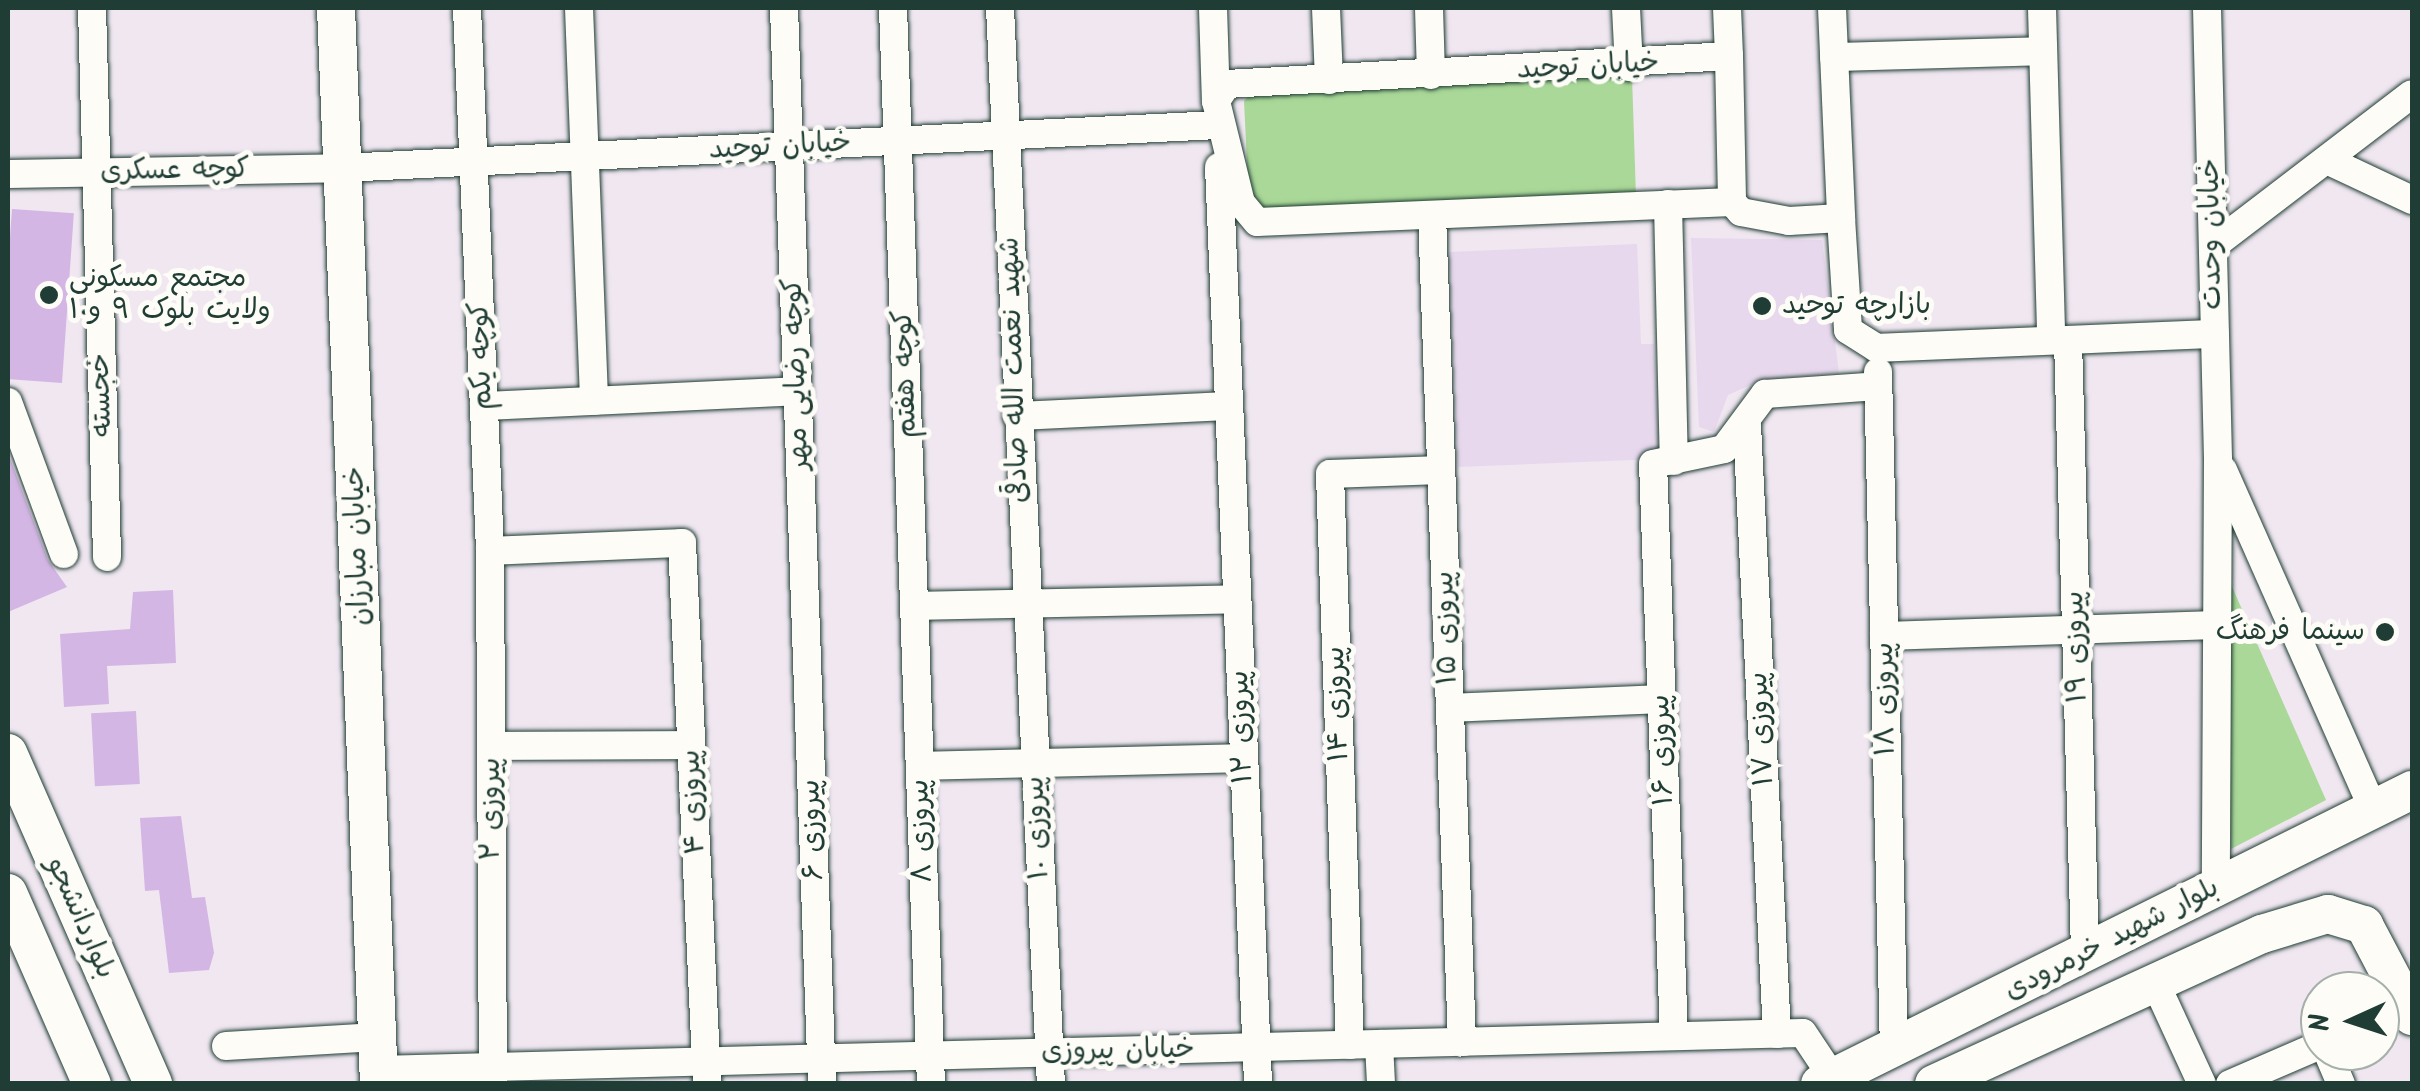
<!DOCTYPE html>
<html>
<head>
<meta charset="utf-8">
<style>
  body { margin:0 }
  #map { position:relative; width:2420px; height:1091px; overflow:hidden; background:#f0e7f1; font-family:Kalam,"Playpen Sans Arabic",sans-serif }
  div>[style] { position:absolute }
  .built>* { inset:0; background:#e7d8ed }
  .green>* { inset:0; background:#aad898 }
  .building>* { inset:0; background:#d3b6e4; transform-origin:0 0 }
  .roads { filter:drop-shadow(0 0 2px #1f3d34) drop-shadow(0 0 2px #1f3d34) }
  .street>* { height:28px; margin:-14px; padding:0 14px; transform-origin:14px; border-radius:14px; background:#fdfcf7 }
  .secondary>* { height:38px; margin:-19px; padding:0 19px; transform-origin:19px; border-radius:19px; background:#fdfcf7 }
  .dots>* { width:28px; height:28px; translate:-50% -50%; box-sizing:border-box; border:5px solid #fdfcf7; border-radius:50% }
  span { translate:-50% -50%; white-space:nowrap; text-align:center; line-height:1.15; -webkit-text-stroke:10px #fdfcf7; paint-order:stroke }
  .street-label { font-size:28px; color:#1f3d34 }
  .poi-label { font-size:28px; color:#1f3d34 }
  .left { translate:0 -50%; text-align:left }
  .right { translate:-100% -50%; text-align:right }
  .frame { position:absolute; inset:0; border:10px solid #1f3d34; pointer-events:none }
  .north { position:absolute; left:2300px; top:971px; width:100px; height:100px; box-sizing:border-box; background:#fdfcf7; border:2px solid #a4b0a9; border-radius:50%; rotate:267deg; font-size:28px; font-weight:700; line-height:40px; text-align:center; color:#1f3d34 }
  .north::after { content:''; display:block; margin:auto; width:35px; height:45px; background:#1f3d34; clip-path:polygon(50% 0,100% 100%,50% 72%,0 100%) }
</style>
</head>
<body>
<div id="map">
  <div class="built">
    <div style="clip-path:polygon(1691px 238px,1822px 240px,1839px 373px,1764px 379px,1728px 395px,1714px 432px,1699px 427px)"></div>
    <div style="clip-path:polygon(1637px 244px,1641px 344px,1654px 344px,1659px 459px,1458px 467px,1449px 252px)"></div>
  </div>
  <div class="green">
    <div style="clip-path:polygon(1632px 76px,1636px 197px,1258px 215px,1249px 205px,1244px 101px,1253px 92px)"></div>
    <div style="clip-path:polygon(2226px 573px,2326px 800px,2231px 849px)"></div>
  </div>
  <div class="building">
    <div style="left:12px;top:209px;width:62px;height:170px;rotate:4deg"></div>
    <div style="clip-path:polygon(8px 453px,48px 560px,67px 587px,8px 612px)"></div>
    <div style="clip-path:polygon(173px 590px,176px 663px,107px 666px,109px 704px,64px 707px,60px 634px,130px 629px,133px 592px)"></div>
    <div style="left:136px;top:711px;width:73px;height:45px;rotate:87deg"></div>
    <div style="clip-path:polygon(181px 816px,192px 898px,205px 897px,214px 953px,209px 970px,169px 973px,159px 890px,145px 891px,140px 818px)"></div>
  </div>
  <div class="roads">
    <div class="street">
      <div style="left:92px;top:8px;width:549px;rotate:88.43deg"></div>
      <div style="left:467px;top:8px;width:543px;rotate:87.57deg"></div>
      <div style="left:490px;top:551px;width:531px;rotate:89.68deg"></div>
      <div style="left:579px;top:8px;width:393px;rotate:87.8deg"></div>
      <div style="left:784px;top:8px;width:1077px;rotate:87.98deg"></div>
      <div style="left:893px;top:8px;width:1077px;rotate:87.98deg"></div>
      <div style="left:1000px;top:8px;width:1077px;rotate:87.29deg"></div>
      <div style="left:1213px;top:8px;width:93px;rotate:88.2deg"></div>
      <div style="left:1326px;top:8px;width:72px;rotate:87.6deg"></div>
      <div style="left:1429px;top:8px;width:67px;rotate:88.3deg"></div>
      <div style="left:1626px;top:8px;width:59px;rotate:87.1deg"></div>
      <div style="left:1727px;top:8px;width:48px;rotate:87.6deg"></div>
      <div style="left:1832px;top:8px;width:210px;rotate:87.5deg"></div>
      <div style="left:2042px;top:8px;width:332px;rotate:88.4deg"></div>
      <div style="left:2207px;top:8px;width:452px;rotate:88.6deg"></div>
      <div style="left:2218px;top:460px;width:428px;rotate:90.3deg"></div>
      <div style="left:1834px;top:57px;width:209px;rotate:-1.6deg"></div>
      <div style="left:2329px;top:161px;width:92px;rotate:25.2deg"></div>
      <div style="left:1219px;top:167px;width:918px;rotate:87.56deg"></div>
      <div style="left:8px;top:174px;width:334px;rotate:-1deg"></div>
      <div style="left:342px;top:168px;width:876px;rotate:-2.81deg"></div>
      <div style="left:1732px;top:202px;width:475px;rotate:177.6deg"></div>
      <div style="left:1257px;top:222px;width:25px;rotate:-130deg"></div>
      <div style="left:1241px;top:203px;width:105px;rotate:-103.8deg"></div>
      <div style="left:1216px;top:101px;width:20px;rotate:-57deg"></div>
      <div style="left:1227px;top:84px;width:503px;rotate:-3.19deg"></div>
      <div style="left:1729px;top:56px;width:146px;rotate:88.8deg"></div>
      <div style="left:1732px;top:202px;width:13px;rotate:48deg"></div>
      <div style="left:1741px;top:212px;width:49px;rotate:10.6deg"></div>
      <div style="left:1789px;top:221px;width:52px;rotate:-3.3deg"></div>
      <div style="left:1841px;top:218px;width:112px;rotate:86.4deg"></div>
      <div style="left:1848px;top:330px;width:34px;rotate:32deg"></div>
      <div style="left:1877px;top:348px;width:338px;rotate:-2.4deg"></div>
      <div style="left:1668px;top:204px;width:257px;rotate:88.7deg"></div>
      <div style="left:1432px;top:215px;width:828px;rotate:87.92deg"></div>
      <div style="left:2213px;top:246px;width:250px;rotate:-37.4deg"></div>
      <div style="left:2068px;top:340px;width:614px;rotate:88.41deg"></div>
      <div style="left:1878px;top:372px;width:678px;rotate:88.65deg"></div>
      <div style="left:8px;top:402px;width:162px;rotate:69.8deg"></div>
      <div style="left:484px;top:406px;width:314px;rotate:-2.7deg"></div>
      <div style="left:1017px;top:416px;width:212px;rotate:-2.7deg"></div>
      <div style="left:1747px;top:425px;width:610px;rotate:87.18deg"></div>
      <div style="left:2223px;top:470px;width:371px;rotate:66.1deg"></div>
      <div style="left:490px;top:551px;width:192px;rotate:-2.4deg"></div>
      <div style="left:682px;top:543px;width:542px;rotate:87.35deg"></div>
      <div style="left:914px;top:606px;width:323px;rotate:-1.2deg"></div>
      <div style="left:1884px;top:636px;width:333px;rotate:-1.9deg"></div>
      <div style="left:1450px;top:708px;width:211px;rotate:-2.4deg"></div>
      <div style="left:492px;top:746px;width:199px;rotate:-0.3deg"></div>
      <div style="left:920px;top:766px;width:324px;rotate:-1.4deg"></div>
      <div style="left:2155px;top:982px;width:112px;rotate:65.3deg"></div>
      <div style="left:1674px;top:1036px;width:572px;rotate:-92.1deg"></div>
      <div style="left:1653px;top:464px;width:73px;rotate:-11.9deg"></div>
      <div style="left:1724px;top:449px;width:69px;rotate:-53.3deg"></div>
      <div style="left:1765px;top:394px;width:113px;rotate:-4deg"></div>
      <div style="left:1379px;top:1044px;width:40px;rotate:87.1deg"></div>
      <div style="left:1350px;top:1045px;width:571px;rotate:-92.01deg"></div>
      <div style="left:1330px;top:474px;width:111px;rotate:-2.1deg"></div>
      <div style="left:226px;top:1046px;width:151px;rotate:-3.4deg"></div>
      <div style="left:2327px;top:1051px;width:36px;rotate:67deg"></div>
      <div style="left:378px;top:1070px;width:1425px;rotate:-1.49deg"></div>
      <div style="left:1803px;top:1033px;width:54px;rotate:56.3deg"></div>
      <div style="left:2230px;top:1084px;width:98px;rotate:-23.4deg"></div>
    </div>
    <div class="secondary">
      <div style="left:336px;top:8px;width:1077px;rotate:87.71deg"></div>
      <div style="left:8px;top:753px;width:361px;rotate:66.3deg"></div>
      <div style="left:8px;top:893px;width:209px;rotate:66.3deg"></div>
      <div style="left:1820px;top:1084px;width:661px;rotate:-26.41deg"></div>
      <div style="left:1934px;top:1084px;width:361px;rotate:-24.6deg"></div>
      <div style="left:2262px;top:934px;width:69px;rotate:-16.9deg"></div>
      <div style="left:2328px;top:914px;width:38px;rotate:17deg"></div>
      <div style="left:2364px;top:925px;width:103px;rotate:62.2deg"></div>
    </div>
  </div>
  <div class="dots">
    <div style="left:49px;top:295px;background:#1f3d34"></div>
    <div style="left:1762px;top:306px;background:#1f3d34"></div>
    <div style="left:2385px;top:632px;background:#1f3d34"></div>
  </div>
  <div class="street-label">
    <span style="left:1588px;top:67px;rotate:-3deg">خیابان توحید</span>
    <span style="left:780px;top:147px;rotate:-3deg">خیابان توحید</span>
    <span style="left:175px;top:171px;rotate:-1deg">کوچه عسکری</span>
    <span style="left:2212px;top:234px;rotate:-91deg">خیابان وحدت</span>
    <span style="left:482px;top:356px;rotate:-92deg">کوچه یکم</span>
    <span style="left:1015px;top:370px;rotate:-92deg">شهید نعمت الله صادقی</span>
    <span style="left:797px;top:374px;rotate:-92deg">کوچه رضایی مهر</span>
    <span style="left:906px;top:374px;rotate:-92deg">کوچه هفتم</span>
    <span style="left:102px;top:395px;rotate:-92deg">خجسته</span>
    <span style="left:358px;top:546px;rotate:-92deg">خیابان مبارزان</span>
    <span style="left:1447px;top:628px;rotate:-92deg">پیروزی ۱۵</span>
    <span style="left:2077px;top:647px;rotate:-92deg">پیروزی ۱۹</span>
    <span style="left:1886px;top:699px;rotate:-91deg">پیروزی ۱۸</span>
    <span style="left:1338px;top:704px;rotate:-92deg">پیروزی ۱۴</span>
    <span style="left:1242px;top:727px;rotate:-92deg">پیروزی ۱۲</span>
    <span style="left:1762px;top:729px;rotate:-93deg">پیروزی ۱۷</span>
    <span style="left:1663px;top:750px;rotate:-92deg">پیروزی ۱۶</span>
    <span style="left:694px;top:802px;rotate:-93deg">پیروزی ۴</span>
    <span style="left:492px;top:809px;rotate:-90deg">پیروزی ۲</span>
    <span style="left:1038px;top:828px;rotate:-93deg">پیروزی ۱۰</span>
    <span style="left:813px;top:830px;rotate:-92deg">پیروزی ۶</span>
    <span style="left:922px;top:831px;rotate:-92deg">پیروزی ۸</span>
    <span style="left:80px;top:918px;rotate:66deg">بلواردانشجو</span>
    <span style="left:2112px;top:940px;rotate:-27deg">بلوار شهید خرمرودی</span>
    <span style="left:1118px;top:1051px;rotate:-1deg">خیابان پیروزی</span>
  </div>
  <div class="poi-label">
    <span class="left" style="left:69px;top:295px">مجتمع مسکونی<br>ولایت بلوک ۹ و۱۰</span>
    <span class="left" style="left:1782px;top:306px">بازارچه توحید</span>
    <span class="right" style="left:2365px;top:632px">سینما فرهنگ</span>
  </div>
  <div class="frame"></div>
  <div class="north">N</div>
</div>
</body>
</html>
